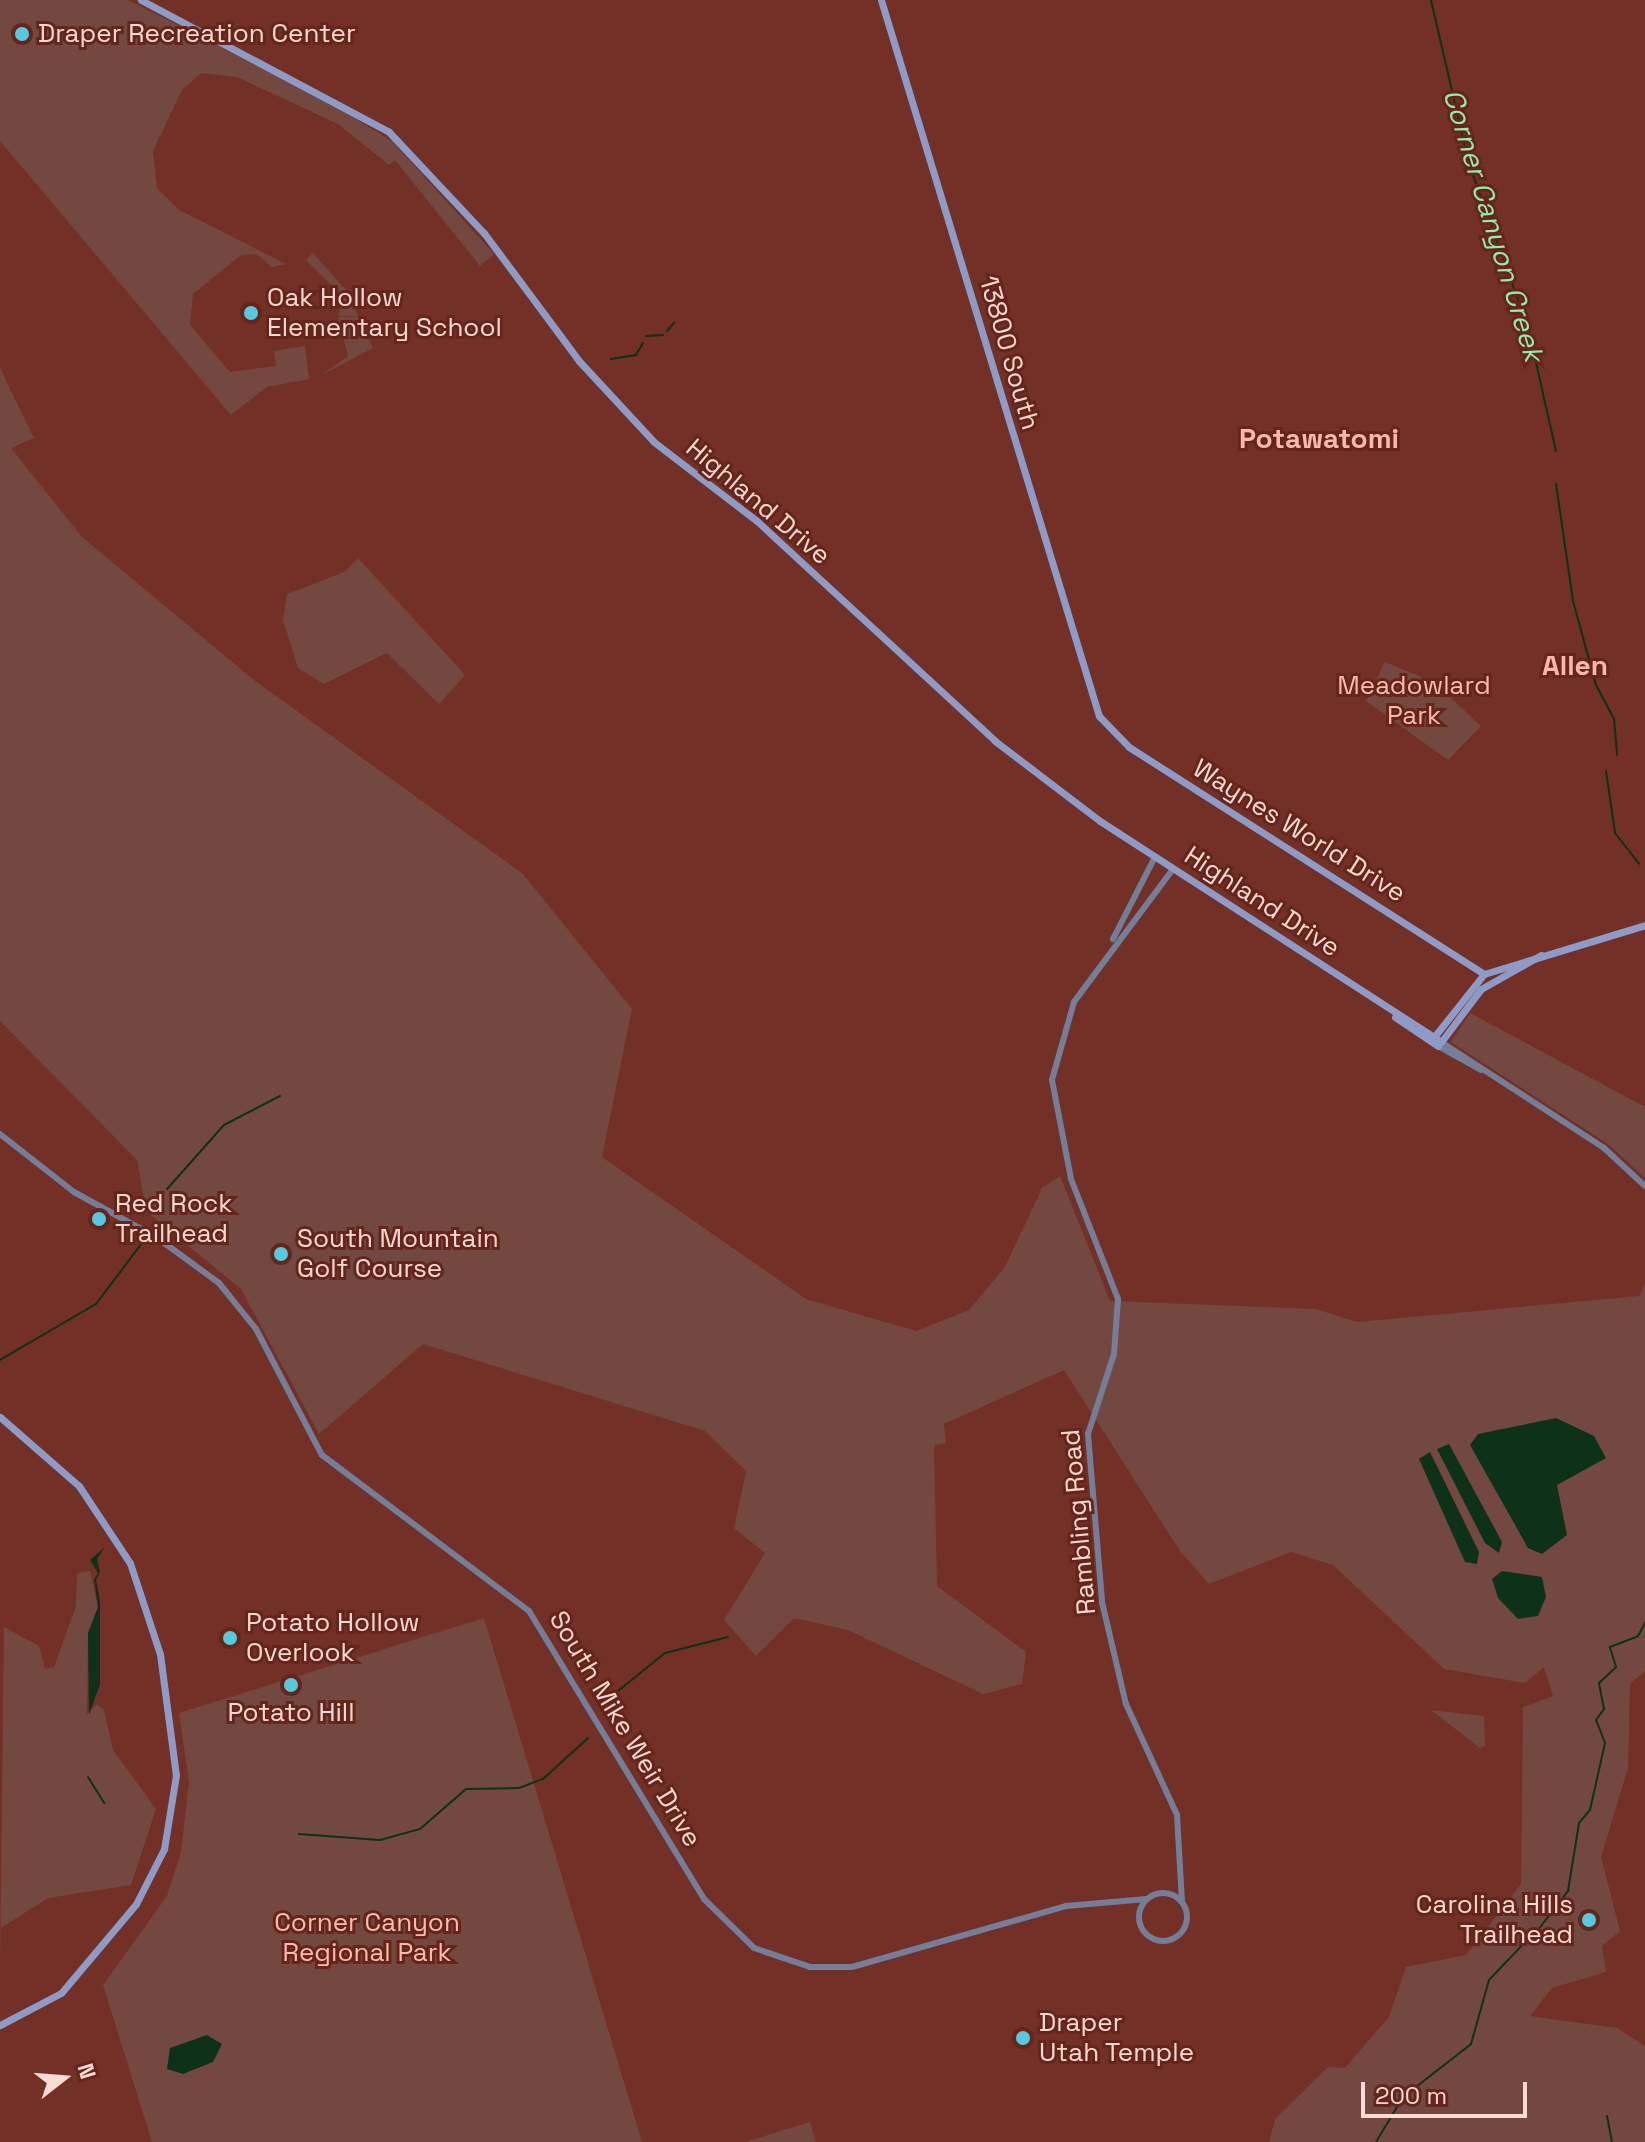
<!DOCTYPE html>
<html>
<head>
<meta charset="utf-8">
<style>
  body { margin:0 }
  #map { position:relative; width:1645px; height:2142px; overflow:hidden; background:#723026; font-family:"Space Grotesk",sans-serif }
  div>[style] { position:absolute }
  .green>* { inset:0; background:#734841 }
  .water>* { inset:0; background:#0e3119 }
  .stream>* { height:2px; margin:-1px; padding:0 1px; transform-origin:1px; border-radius:1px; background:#0e3119 }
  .tertiary>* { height:6px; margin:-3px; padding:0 3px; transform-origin:3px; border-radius:3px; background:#757e99 }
  .tertiary>.ring { margin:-3px; padding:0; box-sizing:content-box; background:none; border:6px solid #757e99; border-radius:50% }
  .secondary>* { height:7px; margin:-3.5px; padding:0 3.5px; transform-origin:3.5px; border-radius:3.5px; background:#8e9bc6 }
  .dots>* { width:22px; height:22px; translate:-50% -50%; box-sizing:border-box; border:4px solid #66251b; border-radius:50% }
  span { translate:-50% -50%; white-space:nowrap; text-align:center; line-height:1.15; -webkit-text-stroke:6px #66251b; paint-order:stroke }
  .poi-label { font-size:26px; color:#fcdbd4 }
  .left { translate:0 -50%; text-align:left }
  .right { translate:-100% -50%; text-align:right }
  .street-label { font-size:26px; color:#fcdbd4 }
  .park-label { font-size:26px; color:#fbbaad }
  .water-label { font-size:28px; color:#90eca7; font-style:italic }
  .neighbourhood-label { font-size:28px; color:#f8b8ac; font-weight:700 }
  .north { position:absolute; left:24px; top:2038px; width:80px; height:80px; -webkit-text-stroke:6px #66251b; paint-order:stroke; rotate:73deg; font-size:22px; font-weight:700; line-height:32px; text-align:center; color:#fcdbd4 }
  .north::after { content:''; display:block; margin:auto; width:28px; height:36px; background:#fcdbd4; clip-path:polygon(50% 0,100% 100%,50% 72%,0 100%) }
  .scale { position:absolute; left:1361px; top:2082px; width:166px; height:36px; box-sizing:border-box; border:4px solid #fcdbd4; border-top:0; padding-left:10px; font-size:24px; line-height:28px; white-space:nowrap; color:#fcdbd4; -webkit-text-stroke:6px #66251b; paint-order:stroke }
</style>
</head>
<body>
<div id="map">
  <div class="green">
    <div style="clip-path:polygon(0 0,128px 0,314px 93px,393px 142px,494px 254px,480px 266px,395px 160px,389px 165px,338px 124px,237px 77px,201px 73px,182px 90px,153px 151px,157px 188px,179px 210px,286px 264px,271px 267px,257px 254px,241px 255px,193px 294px,190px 325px,230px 372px,276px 366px,274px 351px,305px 346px,309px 379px,267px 387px,231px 415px,0 141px)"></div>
    <div style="clip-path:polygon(313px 253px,347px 291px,358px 316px,338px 316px,344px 298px,306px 260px)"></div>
    <div style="clip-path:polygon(338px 317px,358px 317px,373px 348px,320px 376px,348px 356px)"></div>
    <div style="clip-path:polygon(0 368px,34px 438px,11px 448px,82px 537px,254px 680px,523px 874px,632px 1009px,602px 1157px,806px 1299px,916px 1331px,969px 1310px,1005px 1267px,1042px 1188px,1060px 1176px,1110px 1301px,1316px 1309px,1357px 1322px,1639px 1296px,1645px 1283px,1645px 1671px,1630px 1684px,1628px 1768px,1601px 1857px,1620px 1931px,1602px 1946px,1606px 1972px,1552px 1988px,1530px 2016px,1617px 2028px,1645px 2046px,1645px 2142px,1269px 2142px,1275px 2119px,1328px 2067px,1345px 2068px,1389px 2017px,1406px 1967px,1466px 1955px,1521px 1884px,1523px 1707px,1553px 1696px,1544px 1667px,1525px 1683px,1444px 1669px,1333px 1565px,1291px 1552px,1209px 1584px,1180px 1551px,1064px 1370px,944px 1424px,946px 1443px,934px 1445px,937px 1586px,1026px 1652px,1022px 1684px,983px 1694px,848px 1630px,794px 1618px,756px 1656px,724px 1620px,765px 1553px,734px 1528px,746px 1471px,705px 1431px,423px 1344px,319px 1434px,241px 1289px,146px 1211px,137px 1160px,0 1021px)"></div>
    <div style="clip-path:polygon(358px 558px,465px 675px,439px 704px,387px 653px,324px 684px,298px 668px,283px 620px,287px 594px,344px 572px)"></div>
    <div style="clip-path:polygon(1385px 662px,1434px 682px,1481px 726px,1448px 760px,1366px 701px)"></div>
    <div style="clip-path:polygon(1470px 1013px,1645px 1107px,1645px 1178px,1608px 1144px,1451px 1042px)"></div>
    <div style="clip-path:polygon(90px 1571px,98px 1607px,88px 1633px,87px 1714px,97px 1704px,104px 1710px,113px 1750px,156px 1809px,131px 1885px,48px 1898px,1px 1928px,0 1966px,4px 1627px,39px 1646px,45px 1669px,54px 1667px,76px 1606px,77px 1573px)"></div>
    <div style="clip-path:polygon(484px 1618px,642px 2142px,152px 2142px,103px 1985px,167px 1896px,181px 1852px,189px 1782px,179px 1713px)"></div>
    <div style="clip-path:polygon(1431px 1710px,1484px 1716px,1485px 1746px,1480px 1748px)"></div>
    <div style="clip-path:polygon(810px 2122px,816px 2142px,745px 2142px)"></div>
  </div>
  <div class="water">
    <div style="clip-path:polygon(1556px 1418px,1594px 1436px,1606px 1458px,1557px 1485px,1567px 1535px,1542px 1554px,1528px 1548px,1470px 1445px,1478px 1434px)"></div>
    <div style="clip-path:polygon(1449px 1444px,1502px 1542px,1499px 1553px,1485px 1543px,1437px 1449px)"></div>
    <div style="clip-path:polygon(1430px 1452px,1479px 1552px,1477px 1564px,1465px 1562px,1419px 1459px)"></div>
    <div style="clip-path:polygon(105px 1547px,97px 1559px,100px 1572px,96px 1580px,100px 1601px,100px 1684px,89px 1715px,88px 1633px,98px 1607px,94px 1580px,98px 1573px,90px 1560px)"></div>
    <div style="clip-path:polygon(1502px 1571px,1542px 1577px,1546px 1597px,1538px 1616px,1518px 1619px,1498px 1598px,1492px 1579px)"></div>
    <div style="clip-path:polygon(207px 2035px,222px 2044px,213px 2062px,183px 2074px,167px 2069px,170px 2048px)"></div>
  </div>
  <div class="stream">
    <div style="left:1431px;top:0;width:168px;rotate:77deg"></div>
    <div style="left:1469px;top:164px;width:173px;rotate:70.1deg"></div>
    <div style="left:1528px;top:327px;width:127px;rotate:77.3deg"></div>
    <div style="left:667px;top:331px;width:11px;rotate:-49deg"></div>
    <div style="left:646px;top:336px;width:17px;rotate:-3deg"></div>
    <div style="left:611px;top:359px;width:25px;rotate:-9deg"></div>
    <div style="left:636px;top:355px;width:14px;rotate:-60deg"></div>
    <div style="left:1556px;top:484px;width:118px;rotate:81.7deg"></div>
    <div style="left:1573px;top:601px;width:87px;rotate:74.7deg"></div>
    <div style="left:1596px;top:685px;width:38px;rotate:62deg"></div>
    <div style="left:1614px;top:719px;width:36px;rotate:85deg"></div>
    <div style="left:1606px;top:771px;width:63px;rotate:81.7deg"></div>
    <div style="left:1615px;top:833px;width:39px;rotate:52deg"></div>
    <div style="left:167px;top:1189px;width:86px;rotate:-48.3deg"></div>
    <div style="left:224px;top:1125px;width:63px;rotate:-27.4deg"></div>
    <div style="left:0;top:1360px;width:111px;rotate:-30.3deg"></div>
    <div style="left:96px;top:1304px;width:81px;rotate:-53deg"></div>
    <div style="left:618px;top:1691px;width:60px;rotate:-39deg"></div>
    <div style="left:665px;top:1653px;width:65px;rotate:-14.3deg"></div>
    <div style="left:88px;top:1777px;width:31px;rotate:58deg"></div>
    <div style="left:299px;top:1834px;width:81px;rotate:4.2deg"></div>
    <div style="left:380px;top:1840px;width:41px;rotate:-15.4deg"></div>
    <div style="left:420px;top:1829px;width:61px;rotate:-41deg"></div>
    <div style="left:466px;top:1789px;width:53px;rotate:-1.1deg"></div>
    <div style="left:519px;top:1788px;width:26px;rotate:-21deg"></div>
    <div style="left:543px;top:1779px;width:61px;rotate:-42.3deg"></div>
    <div style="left:1534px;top:1935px;width:56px;rotate:-52.3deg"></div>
    <div style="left:1568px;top:1891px;width:69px;rotate:-80.8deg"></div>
    <div style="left:1579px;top:1823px;width:17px;rotate:-50deg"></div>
    <div style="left:1590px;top:1810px;width:69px;rotate:-77.4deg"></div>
    <div style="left:1605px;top:1743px;width:25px;rotate:-111deg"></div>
    <div style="left:1596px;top:1720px;width:14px;rotate:-54deg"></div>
    <div style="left:1604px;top:1709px;width:26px;rotate:-101deg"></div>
    <div style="left:1599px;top:1683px;width:23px;rotate:-43deg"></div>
    <div style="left:1616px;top:1667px;width:21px;rotate:-107deg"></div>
    <div style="left:1610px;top:1647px;width:30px;rotate:-21deg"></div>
    <div style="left:1638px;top:1636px;width:15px;rotate:-62deg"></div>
    <div style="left:1607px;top:2116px;width:26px;rotate:79deg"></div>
    <div style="left:1376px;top:2142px;width:52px;rotate:-59deg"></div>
    <div style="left:1403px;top:2097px;width:86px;rotate:-37.9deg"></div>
    <div style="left:1471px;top:2044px;width:66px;rotate:-74.3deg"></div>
    <div style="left:1489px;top:1980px;width:57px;rotate:-46.4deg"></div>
  </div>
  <div class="tertiary">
    <div style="left:1173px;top:869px;width:166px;rotate:126.7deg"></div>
    <div style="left:1074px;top:1002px;width:81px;rotate:105.8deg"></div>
    <div style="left:1052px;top:1080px;width:101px;rotate:79.1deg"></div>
    <div style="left:1071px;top:1179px;width:129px;rotate:68.6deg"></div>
    <div style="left:1118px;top:1299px;width:55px;rotate:94.2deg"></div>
    <div style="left:1114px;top:1354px;width:84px;rotate:108deg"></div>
    <div style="left:1088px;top:1434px;width:169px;rotate:85.2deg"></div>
    <div style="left:1102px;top:1602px;width:105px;rotate:76.8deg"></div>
    <div style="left:1126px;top:1704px;width:122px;rotate:65.3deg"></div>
    <div style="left:1177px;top:1815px;width:87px;rotate:86.7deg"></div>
    <div style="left:1113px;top:939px;width:92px;rotate:-62.9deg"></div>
    <div style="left:1441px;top:1042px;width:194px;rotate:33deg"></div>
    <div style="left:1604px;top:1148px;width:56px;rotate:42.8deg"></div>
    <div style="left:1438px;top:1046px;width:49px;rotate:29.2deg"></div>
    <div style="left:0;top:1134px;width:94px;rotate:38.1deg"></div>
    <div style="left:74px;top:1192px;width:94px;rotate:28.8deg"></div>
    <div style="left:156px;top:1237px;width:78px;rotate:36.1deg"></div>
    <div style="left:219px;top:1283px;width:59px;rotate:51.2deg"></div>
    <div style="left:256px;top:1329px;width:142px;rotate:62.4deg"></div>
    <div style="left:322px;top:1455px;width:259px;rotate:37deg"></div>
    <div style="left:529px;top:1611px;width:337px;rotate:58.7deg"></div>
    <div style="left:704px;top:1899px;width:70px;rotate:44.4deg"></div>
    <div style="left:754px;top:1948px;width:59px;rotate:18.7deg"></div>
    <div style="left:810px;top:1967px;width:42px"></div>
    <div style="left:852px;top:1967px;width:223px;rotate:-15.9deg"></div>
    <div style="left:1066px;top:1906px;width:81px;rotate:-4.9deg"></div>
    <div class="ring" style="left:1139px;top:1893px;width:42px;height:42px"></div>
  </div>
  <div class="secondary">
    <div style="left:141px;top:0;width:281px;rotate:28deg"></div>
    <div style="left:389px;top:132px;width:139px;rotate:46.8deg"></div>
    <div style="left:484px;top:233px;width:159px;rotate:53.4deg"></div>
    <div style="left:579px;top:361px;width:110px;rotate:47.2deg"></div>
    <div style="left:654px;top:442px;width:130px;rotate:37.5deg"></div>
    <div style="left:757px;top:521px;width:324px;rotate:42.7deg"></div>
    <div style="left:995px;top:741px;width:132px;rotate:37.3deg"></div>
    <div style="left:1100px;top:821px;width:406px;rotate:32.9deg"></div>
    <div style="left:1441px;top:1042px;width:66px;rotate:-53deg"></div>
    <div style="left:1481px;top:989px;width:69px;rotate:-29.5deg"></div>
    <div style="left:881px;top:0;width:748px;rotate:73.07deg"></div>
    <div style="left:1099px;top:716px;width:43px;rotate:45.9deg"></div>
    <div style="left:1129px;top:747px;width:421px;rotate:32.6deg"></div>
    <div style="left:1395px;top:1017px;width:52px;rotate:34deg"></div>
    <div style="left:1434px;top:1037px;width:80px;rotate:-51.6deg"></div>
    <div style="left:1484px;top:974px;width:168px;rotate:-16.9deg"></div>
    <div style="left:0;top:1417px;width:105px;rotate:41.1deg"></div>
    <div style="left:79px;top:1486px;width:92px;rotate:56.5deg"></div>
    <div style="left:130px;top:1563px;width:96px;rotate:71.8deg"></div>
    <div style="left:160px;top:1654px;width:122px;rotate:82.5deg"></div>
    <div style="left:176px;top:1775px;width:75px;rotate:99.2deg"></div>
    <div style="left:164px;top:1849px;width:62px;rotate:117deg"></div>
    <div style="left:136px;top:1904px;width:116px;rotate:130.1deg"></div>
    <div style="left:61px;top:1993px;width:69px;rotate:152.3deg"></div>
  </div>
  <div class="dots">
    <div style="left:22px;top:34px;background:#55cadf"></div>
    <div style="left:251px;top:313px;background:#55cadf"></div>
    <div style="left:99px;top:1219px;background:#55cadf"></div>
    <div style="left:281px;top:1254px;background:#55cadf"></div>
    <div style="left:230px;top:1638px;background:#55cadf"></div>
    <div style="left:291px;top:1685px;background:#55cadf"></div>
    <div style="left:1589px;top:1920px;background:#55cadf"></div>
    <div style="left:1023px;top:2038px;background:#55cadf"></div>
  </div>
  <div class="poi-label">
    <span class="left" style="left:38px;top:34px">Draper Recreation Center</span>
    <span class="left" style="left:267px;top:313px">Oak Hollow<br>Elementary School</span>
    <span class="left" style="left:115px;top:1219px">Red Rock<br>Trailhead</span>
    <span class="left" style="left:297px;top:1254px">South Mountain<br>Golf Course</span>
    <span class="left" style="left:246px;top:1638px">Potato Hollow<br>Overlook</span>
    <span style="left:291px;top:1713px">Potato Hill</span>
    <span class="right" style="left:1573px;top:1920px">Carolina Hills<br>Trailhead</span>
    <span class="left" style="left:1039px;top:2038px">Draper<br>Utah Temple</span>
  </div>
  <div class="street-label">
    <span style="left:1009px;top:353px;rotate:74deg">13800 South</span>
    <span style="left:758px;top:502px;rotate:40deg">Highland Drive</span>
    <span style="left:1299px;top:831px;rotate:32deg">Waynes World Drive</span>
    <span style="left:1262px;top:902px;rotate:33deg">Highland Drive</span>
    <span style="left:1079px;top:1522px;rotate:-95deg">Rambling Road</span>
    <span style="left:625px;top:1729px;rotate:59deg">South Mike Weir Drive</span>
  </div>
  <div class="park-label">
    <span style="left:1414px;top:701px">Meadowlard<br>Park</span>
    <span style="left:367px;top:1938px">Corner Canyon<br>Regional Park</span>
  </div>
  <div class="water-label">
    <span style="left:1494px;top:225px;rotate:73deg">Corner Canyon Creek</span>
  </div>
  <div class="neighbourhood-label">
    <span style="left:1319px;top:438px">Potawatomi</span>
    <span style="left:1575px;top:665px">Allen</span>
  </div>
  <div class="north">N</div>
  <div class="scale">200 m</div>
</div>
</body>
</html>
